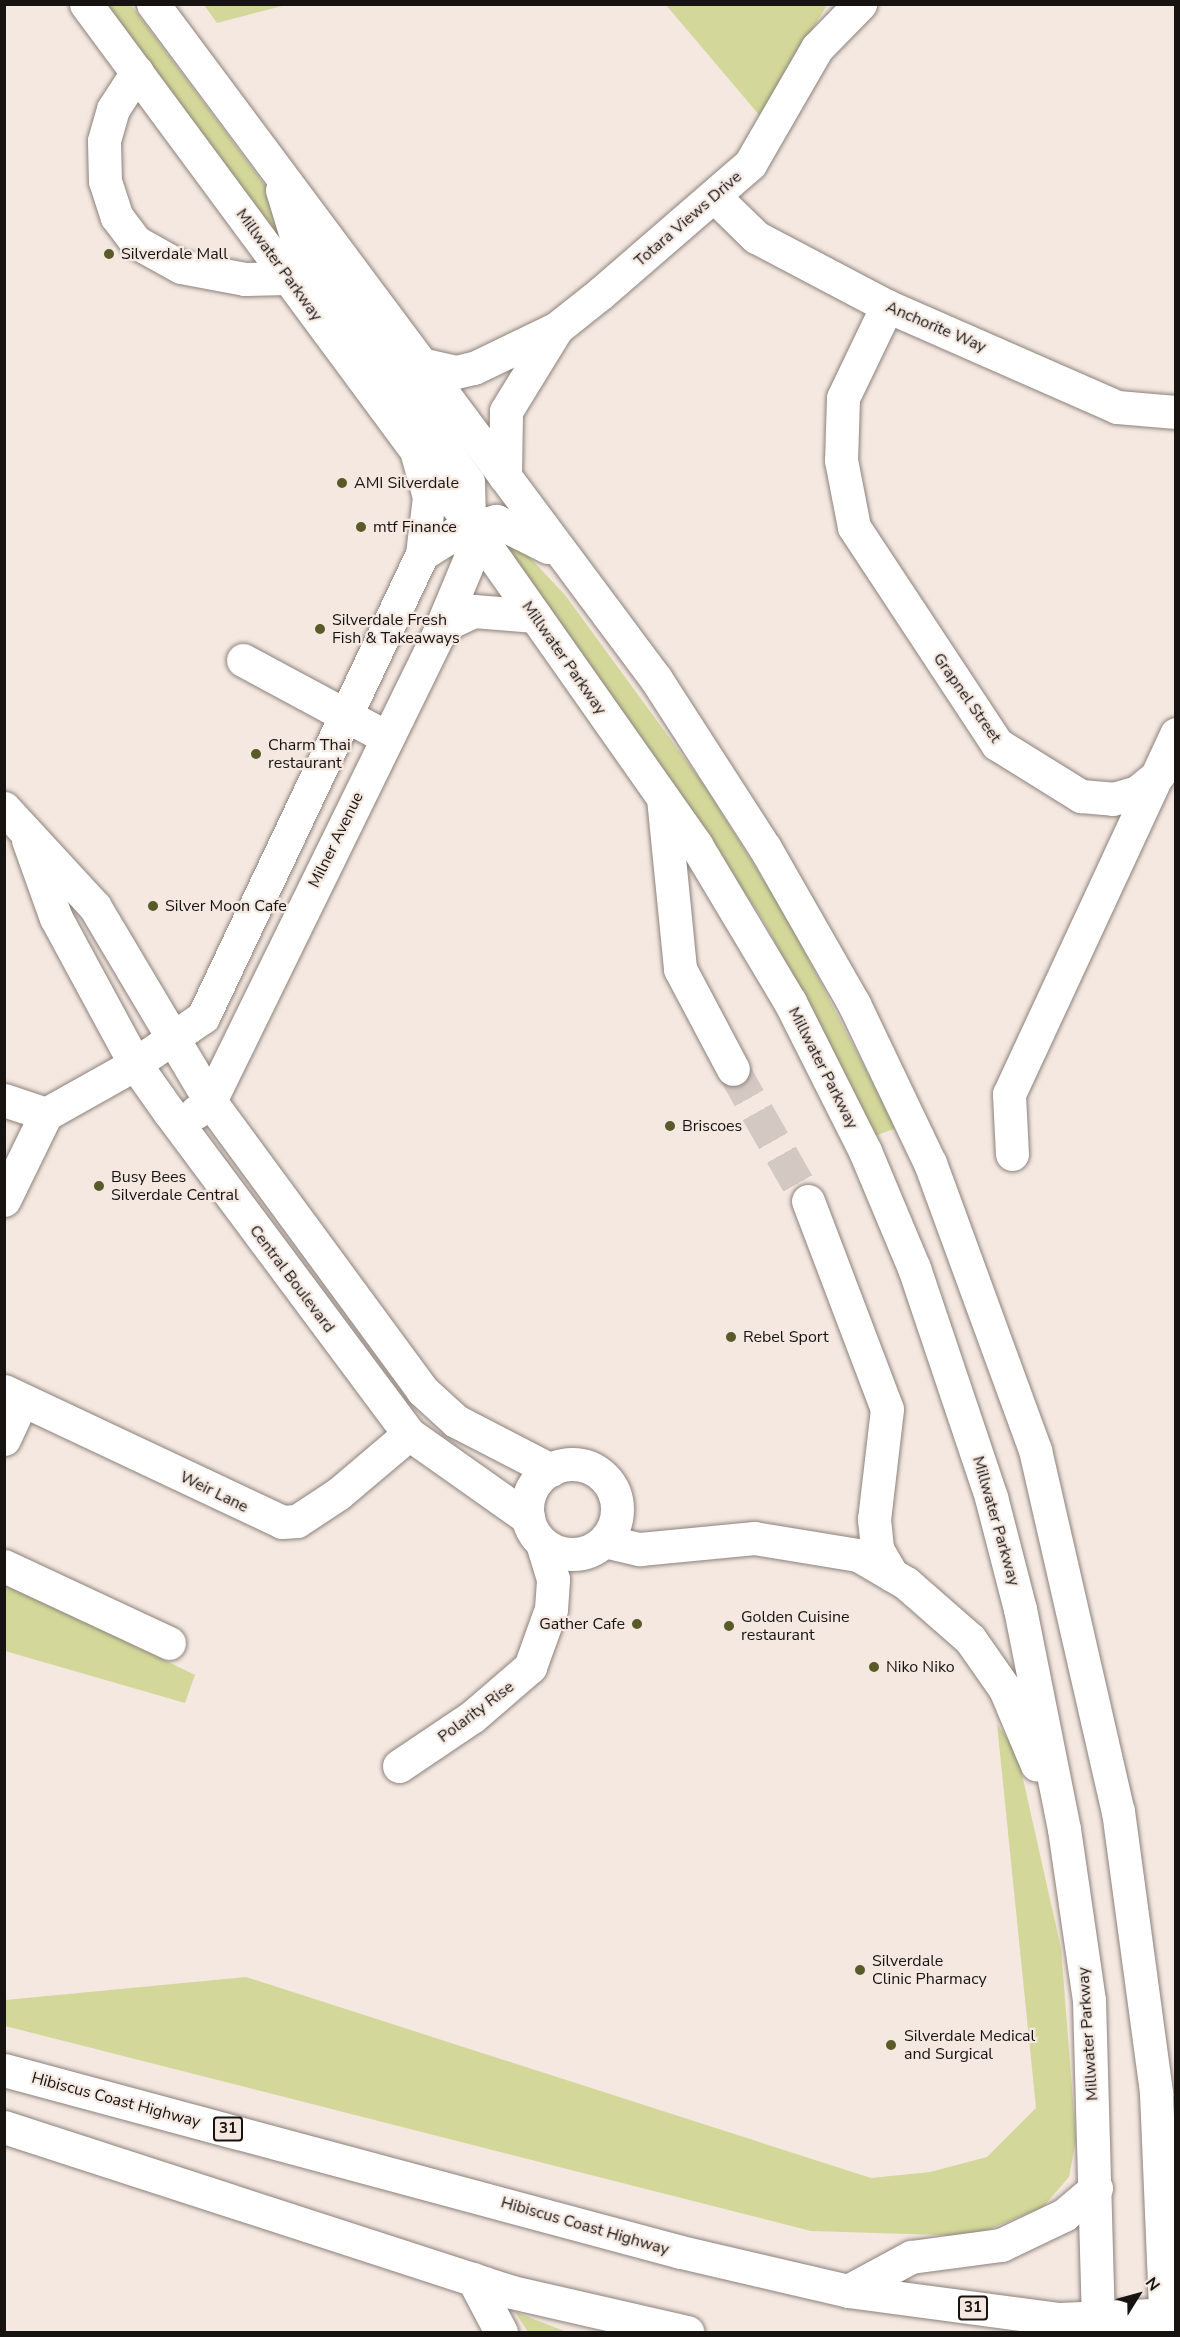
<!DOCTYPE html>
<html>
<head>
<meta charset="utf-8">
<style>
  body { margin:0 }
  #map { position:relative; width:1180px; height:2337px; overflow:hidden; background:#f4e8e1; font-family:"Nunito Sans",sans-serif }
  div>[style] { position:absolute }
  .green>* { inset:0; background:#d3d89a }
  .minor-tunnel>* { height:33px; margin-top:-16.5px; transform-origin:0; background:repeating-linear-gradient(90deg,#d3c8c2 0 33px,transparent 0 49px) }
  .roads { filter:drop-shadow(0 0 2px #8c817b) drop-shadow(0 0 2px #8c817b) }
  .minor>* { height:33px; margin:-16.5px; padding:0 16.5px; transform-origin:16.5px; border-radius:16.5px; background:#fff }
  .minor>.ring { margin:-16.5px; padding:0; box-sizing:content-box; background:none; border:33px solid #fff; border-radius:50% }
  .major>* { height:33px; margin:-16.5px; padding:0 16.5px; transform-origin:16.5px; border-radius:16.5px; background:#fff }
  .dots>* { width:16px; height:16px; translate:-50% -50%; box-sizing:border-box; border:3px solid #f4e8e1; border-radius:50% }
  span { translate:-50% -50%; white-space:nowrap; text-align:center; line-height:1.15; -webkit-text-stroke:4.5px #f4e8e1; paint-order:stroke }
  .shield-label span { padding:2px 4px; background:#f4e8e1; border:2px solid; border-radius:4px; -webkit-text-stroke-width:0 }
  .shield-label { font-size:15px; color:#171311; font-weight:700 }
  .street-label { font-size:16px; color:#171311 }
  .poi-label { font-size:16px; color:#171311 }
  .left { translate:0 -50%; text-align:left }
  .right { translate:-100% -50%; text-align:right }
  .frame { position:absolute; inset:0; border:6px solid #171311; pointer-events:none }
  .north { position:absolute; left:1108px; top:2265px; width:60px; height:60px; -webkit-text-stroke:4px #f4e8e1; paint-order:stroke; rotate:53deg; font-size:16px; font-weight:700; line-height:24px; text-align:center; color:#171311 }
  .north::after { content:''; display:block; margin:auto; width:21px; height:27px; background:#171311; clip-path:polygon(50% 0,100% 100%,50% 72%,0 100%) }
</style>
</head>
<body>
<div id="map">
  <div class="green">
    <div style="clip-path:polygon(107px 5px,131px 5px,267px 188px,287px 248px)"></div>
    <div style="clip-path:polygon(204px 5px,286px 5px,217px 23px)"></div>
    <div style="clip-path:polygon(666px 5px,827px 5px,760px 116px)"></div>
    <div style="clip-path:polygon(498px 533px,520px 547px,565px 595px,704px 785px,785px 914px,896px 1128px,875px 1136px,764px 921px)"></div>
    <div style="clip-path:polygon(4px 1582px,195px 1675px,185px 1703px,5px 1651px)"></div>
    <div style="clip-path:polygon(997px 1724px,1017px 1752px,1061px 1948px,1076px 2140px,1069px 2177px,1043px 2207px,973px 2236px,811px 2231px,5px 2026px,5px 2000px,246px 1977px,871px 2178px,930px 2172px,987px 2157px,1036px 2108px)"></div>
    <div style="clip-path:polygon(515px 2312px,567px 2332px,568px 2332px,528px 2332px)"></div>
  </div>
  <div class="minor-tunnel">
    <div style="left:733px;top:1069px;width:152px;rotate:60.4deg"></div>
  </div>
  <div class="roads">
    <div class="minor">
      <div style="left:137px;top:72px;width:44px;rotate:123deg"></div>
      <div style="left:113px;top:109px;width:33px;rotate:106deg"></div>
      <div style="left:104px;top:141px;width:40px;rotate:88.6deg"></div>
      <div style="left:105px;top:181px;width:38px;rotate:72deg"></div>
      <div style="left:117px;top:217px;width:31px;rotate:53deg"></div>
      <div style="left:136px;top:242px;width:51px;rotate:29.1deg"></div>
      <div style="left:181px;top:267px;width:65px;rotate:10.6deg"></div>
      <div style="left:245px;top:279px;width:44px;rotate:-1.3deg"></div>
      <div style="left:716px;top:198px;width:56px;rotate:44.3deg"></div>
      <div style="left:756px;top:237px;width:148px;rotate:27.8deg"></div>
      <div style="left:887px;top:306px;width:251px;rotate:23.7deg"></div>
      <div style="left:1117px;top:407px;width:59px;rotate:4.8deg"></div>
      <div style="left:887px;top:306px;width:102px;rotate:115.6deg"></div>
      <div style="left:843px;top:398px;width:62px;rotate:91.8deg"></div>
      <div style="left:841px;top:460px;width:68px;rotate:79deg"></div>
      <div style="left:854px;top:527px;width:260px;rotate:56.6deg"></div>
      <div style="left:997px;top:744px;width:99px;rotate:31.8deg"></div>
      <div style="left:1081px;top:796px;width:32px;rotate:5deg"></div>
      <div style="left:1113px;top:799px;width:25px;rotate:-16deg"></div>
      <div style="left:1137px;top:792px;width:28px;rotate:-39deg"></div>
      <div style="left:421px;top:364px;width:36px;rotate:13deg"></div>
      <div style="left:456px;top:372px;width:18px;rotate:-13deg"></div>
      <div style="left:474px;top:368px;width:92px;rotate:-25.7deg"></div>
      <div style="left:557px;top:328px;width:56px;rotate:-38.5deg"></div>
      <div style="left:601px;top:293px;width:197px;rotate:-40.9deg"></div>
      <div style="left:750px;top:164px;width:134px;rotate:-60deg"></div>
      <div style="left:817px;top:48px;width:62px;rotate:-45.7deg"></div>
      <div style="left:505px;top:477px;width:66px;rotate:-89.1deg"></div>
      <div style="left:506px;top:411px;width:97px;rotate:-58.4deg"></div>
      <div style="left:243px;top:660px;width:162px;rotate:28.3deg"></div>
      <div style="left:663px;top:798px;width:172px;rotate:84.3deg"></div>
      <div style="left:680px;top:969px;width:113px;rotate:62.1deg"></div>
      <div style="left:4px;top:808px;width:134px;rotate:47.4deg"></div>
      <div style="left:95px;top:907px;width:226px;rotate:59.3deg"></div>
      <div style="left:210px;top:1101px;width:358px;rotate:53.7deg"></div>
      <div style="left:422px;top:1390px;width:46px;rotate:42.4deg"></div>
      <div style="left:456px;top:1421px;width:107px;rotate:27.3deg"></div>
      <div style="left:28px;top:840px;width:83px;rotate:70.3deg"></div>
      <div style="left:56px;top:918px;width:166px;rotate:61.6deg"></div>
      <div style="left:135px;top:1064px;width:59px;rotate:54.7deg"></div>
      <div style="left:169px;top:1112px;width:402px;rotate:53.3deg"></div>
      <div style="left:409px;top:1434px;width:146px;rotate:35.2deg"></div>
      <div style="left:4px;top:1100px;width:44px;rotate:18.4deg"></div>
      <div style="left:196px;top:1112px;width:18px;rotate:-38deg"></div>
      <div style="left:210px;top:1101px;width:519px;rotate:-63.93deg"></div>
      <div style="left:438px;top:635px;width:18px;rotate:-47deg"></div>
      <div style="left:450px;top:622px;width:26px;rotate:-25deg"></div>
      <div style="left:474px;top:611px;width:61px;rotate:4.7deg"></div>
      <div style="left:1012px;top:1154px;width:60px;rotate:-92.9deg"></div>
      <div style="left:1009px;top:1094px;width:397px;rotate:-65.1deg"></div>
      <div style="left:4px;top:1200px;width:96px;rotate:-64deg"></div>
      <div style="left:46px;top:1114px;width:102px;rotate:-29.3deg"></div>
      <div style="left:135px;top:1064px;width:83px;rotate:-34.7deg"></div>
      <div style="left:203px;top:1017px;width:512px;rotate:-64.69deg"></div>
      <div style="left:422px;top:554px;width:57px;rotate:-83deg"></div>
      <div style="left:429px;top:497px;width:45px;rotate:-105.6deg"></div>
      <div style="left:808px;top:1201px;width:222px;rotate:69.2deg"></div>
      <div style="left:887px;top:1409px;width:111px;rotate:96.7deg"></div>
      <div style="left:874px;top:1519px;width:30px;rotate:84deg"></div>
      <div style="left:877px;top:1549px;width:30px;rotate:60deg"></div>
      <div style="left:4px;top:1391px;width:307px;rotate:25.2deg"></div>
      <div style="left:282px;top:1522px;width:15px;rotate:-4deg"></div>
      <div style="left:297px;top:1521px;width:49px;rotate:-33.4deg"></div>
      <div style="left:338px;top:1494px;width:93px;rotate:-40.2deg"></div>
      <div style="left:4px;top:1439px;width:43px;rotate:-65.2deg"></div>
      <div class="ring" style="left:527px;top:1464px;width:57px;height:57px"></div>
      <div style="left:4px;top:1566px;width:182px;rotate:25deg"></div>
      <div style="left:399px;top:1766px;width:88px;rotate:-33.9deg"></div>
      <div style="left:472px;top:1717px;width:77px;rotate:-40.8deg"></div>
      <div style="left:530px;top:1667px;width:62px;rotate:-70.1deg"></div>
      <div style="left:551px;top:1609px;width:30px;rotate:-86deg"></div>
      <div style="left:553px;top:1579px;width:38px;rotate:-107deg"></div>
      <div style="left:473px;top:2279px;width:60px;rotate:62.2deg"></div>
    </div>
    <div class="major">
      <div style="left:86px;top:4px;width:649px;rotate:53.52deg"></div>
      <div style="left:472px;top:526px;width:390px;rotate:54.9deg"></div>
      <div style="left:696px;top:845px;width:183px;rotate:59.1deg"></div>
      <div style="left:790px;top:1002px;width:167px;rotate:63.3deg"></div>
      <div style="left:865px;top:1151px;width:127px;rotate:67.3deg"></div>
      <div style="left:914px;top:1268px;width:242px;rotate:71.4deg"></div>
      <div style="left:991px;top:1497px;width:116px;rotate:75.5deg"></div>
      <div style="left:1020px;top:1609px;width:224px;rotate:78.7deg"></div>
      <div style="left:1064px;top:1829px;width:173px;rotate:81.7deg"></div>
      <div style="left:1089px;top:2000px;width:332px;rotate:88.4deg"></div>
      <div style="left:153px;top:4px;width:842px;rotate:53.31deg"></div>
      <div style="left:656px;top:679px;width:201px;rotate:57.2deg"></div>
      <div style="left:765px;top:848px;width:180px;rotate:60.3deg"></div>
      <div style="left:854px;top:1004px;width:176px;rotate:64.5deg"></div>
      <div style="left:930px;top:1163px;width:306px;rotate:69.9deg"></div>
      <div style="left:1035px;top:1450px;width:370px;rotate:77.1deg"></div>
      <div style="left:1118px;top:1811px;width:285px;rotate:82.3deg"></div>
      <div style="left:1156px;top:2093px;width:239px;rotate:87.6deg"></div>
      <div style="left:282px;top:190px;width:59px;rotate:73.1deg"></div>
      <div style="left:299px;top:246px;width:290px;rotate:54.4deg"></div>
      <div style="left:468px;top:482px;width:76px;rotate:88.5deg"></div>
      <div style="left:470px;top:558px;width:83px;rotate:112.6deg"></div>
      <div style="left:422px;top:554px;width:41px;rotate:-32.2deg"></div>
      <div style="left:457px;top:532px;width:41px;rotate:-15.8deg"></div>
      <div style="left:496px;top:521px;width:58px;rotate:26.6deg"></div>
      <div style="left:604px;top:1541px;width:37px;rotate:13deg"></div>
      <div style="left:640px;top:1549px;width:115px;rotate:-5.5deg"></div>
      <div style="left:754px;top:1538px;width:105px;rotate:9.3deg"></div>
      <div style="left:858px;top:1555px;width:56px;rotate:30.3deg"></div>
      <div style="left:906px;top:1583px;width:85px;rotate:41.2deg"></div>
      <div style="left:970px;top:1639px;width:61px;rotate:55deg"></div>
      <div style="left:1005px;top:1689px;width:82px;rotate:67.2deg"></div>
      <div style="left:4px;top:2070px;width:701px;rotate:15.05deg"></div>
      <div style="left:681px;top:2252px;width:171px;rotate:13.1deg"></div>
      <div style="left:848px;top:2291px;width:213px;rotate:7.6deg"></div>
      <div style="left:1059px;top:2319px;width:117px;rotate:-2.4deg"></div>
      <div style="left:4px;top:2127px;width:534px;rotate:17.99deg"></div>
      <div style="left:512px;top:2292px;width:180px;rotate:12.9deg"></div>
      <div style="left:848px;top:2291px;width:72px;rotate:-28.4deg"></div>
      <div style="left:911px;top:2257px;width:91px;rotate:-7.6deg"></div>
      <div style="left:1001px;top:2245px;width:70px;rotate:-25.5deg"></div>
      <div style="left:1064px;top:2215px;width:42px;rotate:-40.2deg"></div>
    </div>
  </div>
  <div class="dots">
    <div style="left:109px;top:254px;background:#595a28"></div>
    <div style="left:342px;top:483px;background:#595a28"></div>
    <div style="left:361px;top:527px;background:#595a28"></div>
    <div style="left:320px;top:629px;background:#595a28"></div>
    <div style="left:256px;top:754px;background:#595a28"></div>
    <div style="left:153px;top:906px;background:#595a28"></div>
    <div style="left:670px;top:1126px;background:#595a28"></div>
    <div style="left:99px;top:1186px;background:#595a28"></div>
    <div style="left:731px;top:1337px;background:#595a28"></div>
    <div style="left:637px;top:1624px;background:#595a28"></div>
    <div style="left:729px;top:1626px;background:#595a28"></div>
    <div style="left:874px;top:1667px;background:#595a28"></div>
    <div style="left:860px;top:1970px;background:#595a28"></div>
    <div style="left:891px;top:2045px;background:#595a28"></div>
  </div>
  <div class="shield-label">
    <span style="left:228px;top:2129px">31</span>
    <span style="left:973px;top:2308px">31</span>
  </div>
  <div class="street-label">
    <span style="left:688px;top:219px;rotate:-41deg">Totara Views Drive</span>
    <span style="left:279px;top:265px;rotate:54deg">Millwater Parkway</span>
    <span style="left:936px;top:327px;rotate:23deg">Anchorite Way</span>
    <span style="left:564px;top:658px;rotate:55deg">Millwater Parkway</span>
    <span style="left:967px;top:698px;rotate:55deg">Grapnel Street</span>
    <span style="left:336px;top:840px;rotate:-64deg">Milner Avenue</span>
    <span style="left:823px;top:1068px;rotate:63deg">Millwater Parkway</span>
    <span style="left:292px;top:1279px;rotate:53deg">Central Boulevard</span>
    <span style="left:214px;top:1492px;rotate:26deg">Weir Lane</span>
    <span style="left:996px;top:1521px;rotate:74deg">Millwater Parkway</span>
    <span style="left:476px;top:1712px;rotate:-37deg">Polarity Rise</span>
    <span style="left:1088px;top:2034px;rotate:-94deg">Millwater Parkway</span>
    <span style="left:116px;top:2100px;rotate:15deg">Hibiscus Coast Highway</span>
    <span style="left:585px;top:2226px;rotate:16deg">Hibiscus Coast Highway</span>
  </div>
  <div class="poi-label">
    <span class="left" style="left:121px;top:254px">Silverdale Mall</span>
    <span class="left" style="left:354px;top:483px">AMI Silverdale</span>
    <span class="left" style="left:373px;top:527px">mtf Finance</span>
    <span class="left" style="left:332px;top:629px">Silverdale Fresh<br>Fish &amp; Takeaways</span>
    <span class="left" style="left:268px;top:754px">Charm Thai<br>restaurant</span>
    <span class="left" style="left:165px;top:906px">Silver Moon Cafe</span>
    <span class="left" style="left:682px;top:1126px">Briscoes</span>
    <span class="left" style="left:111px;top:1186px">Busy Bees<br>Silverdale Central</span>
    <span class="left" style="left:743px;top:1337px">Rebel Sport</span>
    <span class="left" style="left:741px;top:1626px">Golden Cuisine<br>restaurant</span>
    <span class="right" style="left:625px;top:1624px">Gather Cafe</span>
    <span class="left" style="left:886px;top:1667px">Niko Niko</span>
    <span class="left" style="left:872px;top:1970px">Silverdale<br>Clinic Pharmacy</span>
    <span class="left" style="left:904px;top:2045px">Silverdale Medical<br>and Surgical</span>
  </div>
  <div class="frame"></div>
  <div class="north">N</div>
</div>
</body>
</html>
